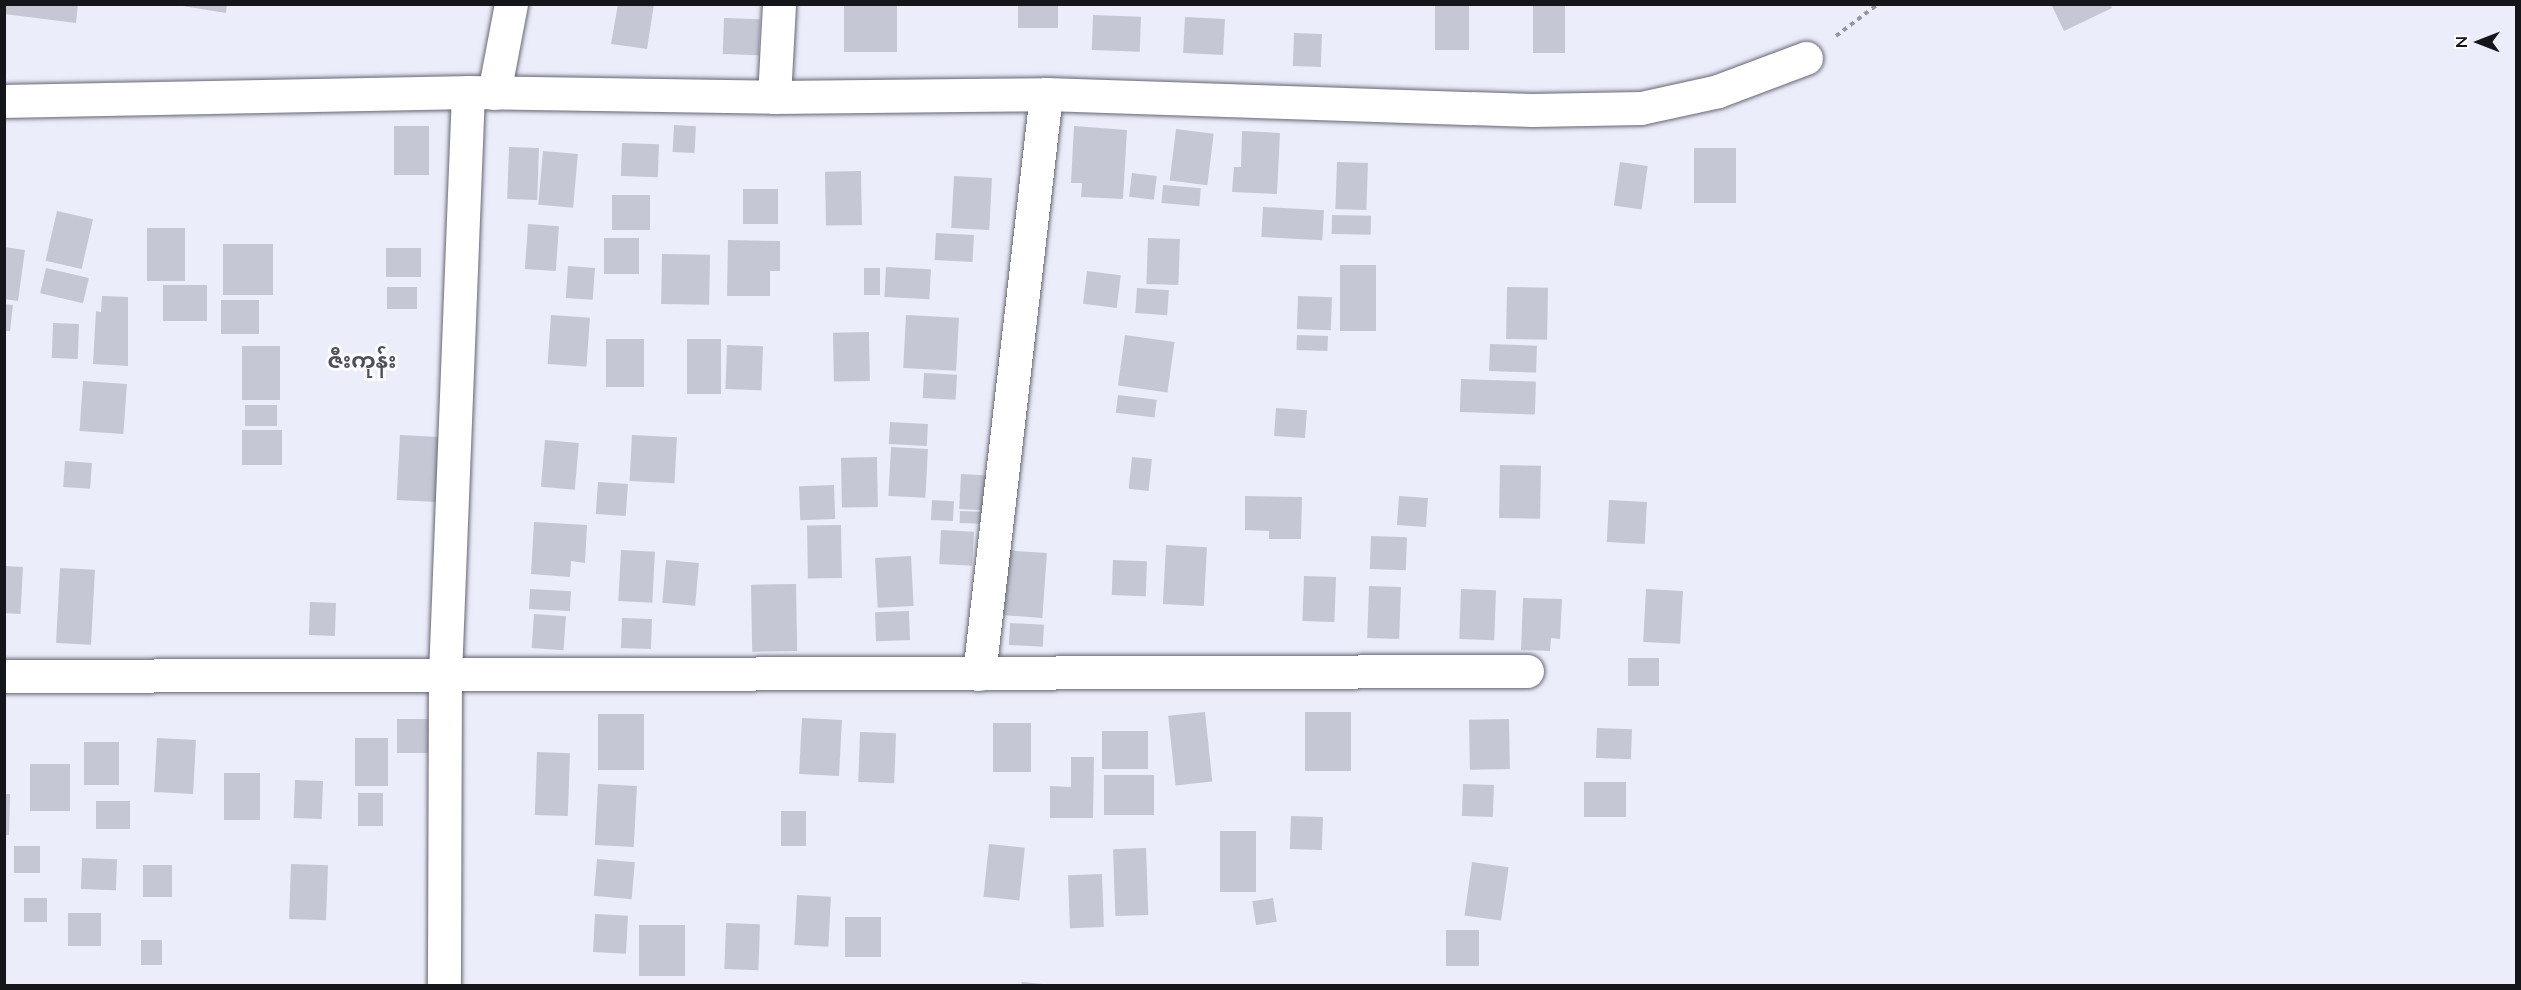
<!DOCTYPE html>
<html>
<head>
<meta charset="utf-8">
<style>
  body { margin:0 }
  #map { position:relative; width:2521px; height:990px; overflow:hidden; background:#ecedfb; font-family:Lato,"Noto Sans Myanmar",sans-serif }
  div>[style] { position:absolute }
  .building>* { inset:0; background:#c6c7d5; transform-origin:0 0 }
  .path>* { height:4px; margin-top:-2px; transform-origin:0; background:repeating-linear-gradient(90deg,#9697a1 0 4.5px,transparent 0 9px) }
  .roads { filter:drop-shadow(0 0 2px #656672) drop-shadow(0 0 2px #656672) }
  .minor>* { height:33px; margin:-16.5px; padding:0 16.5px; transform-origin:16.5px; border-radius:16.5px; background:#fff }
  span { translate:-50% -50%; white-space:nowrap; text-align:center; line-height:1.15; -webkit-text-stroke:6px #fbfbfe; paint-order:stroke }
  .quarter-label { font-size:22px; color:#4e4f5b; font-weight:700 }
  .frame { position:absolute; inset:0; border:6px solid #15161a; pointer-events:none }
  .north { position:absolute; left:2449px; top:12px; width:60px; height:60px; -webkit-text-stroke:4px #fbfbfe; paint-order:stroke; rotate:270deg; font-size:16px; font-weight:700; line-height:24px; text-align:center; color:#15161a }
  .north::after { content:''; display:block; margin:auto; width:21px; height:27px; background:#15161a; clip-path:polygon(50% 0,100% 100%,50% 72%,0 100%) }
</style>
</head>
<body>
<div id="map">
  <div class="building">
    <div style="clip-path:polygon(4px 4px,78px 4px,76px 23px,4px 14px)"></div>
    <div style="clip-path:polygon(170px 4px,227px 4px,226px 13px)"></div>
    <div style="clip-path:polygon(618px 4px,654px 4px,647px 49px,611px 44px)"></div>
    <div style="left:844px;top:4px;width:53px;height:48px"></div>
    <div style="left:1018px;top:4px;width:40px;height:24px"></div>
    <div style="left:1435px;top:4px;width:34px;height:46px"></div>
    <div style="left:1533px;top:4px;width:32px;height:49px"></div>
    <div style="clip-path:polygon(2051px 4px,2110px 4px,2112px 8px,2064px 31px)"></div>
    <div style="left:1093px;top:15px;width:48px;height:35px;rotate:2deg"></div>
    <div style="left:1185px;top:17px;width:40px;height:36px;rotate:3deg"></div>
    <div style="left:724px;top:18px;width:36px;height:36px;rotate:2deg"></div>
    <div style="left:1294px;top:33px;width:28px;height:33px;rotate:2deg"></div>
    <div style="left:674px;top:125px;width:22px;height:27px;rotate:3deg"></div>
    <div style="left:394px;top:126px;width:35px;height:49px"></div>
    <div style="clip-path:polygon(1074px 126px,1127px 130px,1123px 199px,1081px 197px,1082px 183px,1071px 183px)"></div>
    <div style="left:1176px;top:129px;width:38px;height:52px;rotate:7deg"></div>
    <div style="clip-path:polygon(1242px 131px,1280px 133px,1277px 194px,1232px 192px,1234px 167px,1241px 167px)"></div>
    <div style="left:622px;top:143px;width:37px;height:33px;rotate:2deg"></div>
    <div style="left:509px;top:147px;width:30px;height:52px;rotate:2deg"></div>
    <div style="left:1694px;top:148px;width:42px;height:55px"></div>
    <div style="left:543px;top:151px;width:35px;height:54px;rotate:5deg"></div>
    <div style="left:1337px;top:162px;width:31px;height:47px;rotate:2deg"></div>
    <div style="left:1620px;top:162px;width:28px;height:44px;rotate:8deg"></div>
    <div style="left:861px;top:171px;width:54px;height:36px;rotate:89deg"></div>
    <div style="left:1132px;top:173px;width:25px;height:24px;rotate:7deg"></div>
    <div style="left:954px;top:176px;width:38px;height:52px;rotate:3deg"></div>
    <div style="left:1163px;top:185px;width:38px;height:18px;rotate:5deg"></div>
    <div style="left:743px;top:189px;width:35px;height:35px"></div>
    <div style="left:612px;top:195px;width:38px;height:35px"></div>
    <div style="left:1263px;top:207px;width:61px;height:30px;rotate:3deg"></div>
    <div style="left:57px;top:211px;width:37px;height:51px;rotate:13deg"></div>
    <div style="left:1332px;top:215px;width:39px;height:19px;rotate:1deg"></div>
    <div style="left:528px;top:224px;width:31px;height:45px;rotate:4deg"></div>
    <div style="left:147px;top:228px;width:38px;height:53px"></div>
    <div style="left:936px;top:233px;width:38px;height:27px;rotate:3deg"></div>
    <div style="left:604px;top:238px;width:35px;height:36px"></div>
    <div style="left:1148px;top:238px;width:32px;height:46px;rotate:2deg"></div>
    <div style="clip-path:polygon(728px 240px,780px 241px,780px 271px,770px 271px,770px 296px,727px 296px)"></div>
    <div style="left:223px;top:244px;width:50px;height:51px"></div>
    <div style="clip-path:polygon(4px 247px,25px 250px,18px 301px,4px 299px)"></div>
    <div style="left:386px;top:248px;width:35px;height:29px"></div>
    <div style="left:662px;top:254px;width:48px;height:50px;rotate:1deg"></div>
    <div style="left:1340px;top:265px;width:36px;height:66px"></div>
    <div style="left:568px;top:266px;width:27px;height:32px;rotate:4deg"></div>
    <div style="left:886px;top:267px;width:45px;height:30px;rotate:3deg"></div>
    <div style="left:46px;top:268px;width:44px;height:26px;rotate:13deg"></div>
    <div style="left:864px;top:268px;width:16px;height:27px"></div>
    <div style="left:1087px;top:271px;width:34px;height:33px;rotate:7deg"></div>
    <div style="left:163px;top:285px;width:44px;height:36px"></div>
    <div style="left:387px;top:287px;width:30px;height:22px"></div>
    <div style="left:1507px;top:287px;width:41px;height:52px;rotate:1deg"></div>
    <div style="left:1137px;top:288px;width:32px;height:25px;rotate:4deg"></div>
    <div style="clip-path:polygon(102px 296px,128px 297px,128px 366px,93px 364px,96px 311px,101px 312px)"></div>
    <div style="left:1298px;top:296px;width:34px;height:33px;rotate:2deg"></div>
    <div style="left:221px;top:300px;width:38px;height:34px"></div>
    <div style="clip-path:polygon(4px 304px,13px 305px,10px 331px,4px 331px)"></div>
    <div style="left:551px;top:315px;width:39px;height:49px;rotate:4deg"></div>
    <div style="left:906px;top:315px;width:53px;height:53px;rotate:3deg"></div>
    <div style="left:53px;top:323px;width:26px;height:35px;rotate:2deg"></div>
    <div style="left:869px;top:332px;width:49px;height:36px;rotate:89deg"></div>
    <div style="left:1125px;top:335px;width:50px;height:51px;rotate:8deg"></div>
    <div style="left:1297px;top:335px;width:31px;height:15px;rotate:2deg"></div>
    <div style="left:606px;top:339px;width:38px;height:48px"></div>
    <div style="left:687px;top:339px;width:34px;height:55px"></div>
    <div style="left:1490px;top:344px;width:47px;height:27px;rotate:2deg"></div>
    <div style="left:727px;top:345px;width:36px;height:44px;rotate:2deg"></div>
    <div style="left:242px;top:346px;width:38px;height:54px"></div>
    <div style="left:924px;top:373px;width:33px;height:25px;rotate:3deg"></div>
    <div style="left:1461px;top:379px;width:75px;height:33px;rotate:2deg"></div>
    <div style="left:83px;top:381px;width:44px;height:50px;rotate:4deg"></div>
    <div style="left:1118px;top:395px;width:39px;height:18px;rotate:7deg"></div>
    <div style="left:245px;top:405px;width:32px;height:21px"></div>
    <div style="left:1276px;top:408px;width:31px;height:28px;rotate:4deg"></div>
    <div style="left:890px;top:422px;width:38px;height:22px;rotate:3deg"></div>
    <div style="left:242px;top:430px;width:40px;height:35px"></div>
    <div style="left:400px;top:435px;width:45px;height:65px;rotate:3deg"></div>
    <div style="left:632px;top:435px;width:45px;height:46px;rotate:3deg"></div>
    <div style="left:545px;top:440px;width:34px;height:47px;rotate:5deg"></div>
    <div style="left:891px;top:447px;width:37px;height:49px;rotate:3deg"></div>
    <div style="left:877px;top:457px;width:50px;height:36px;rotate:89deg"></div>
    <div style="left:1132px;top:457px;width:20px;height:32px;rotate:6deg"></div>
    <div style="left:65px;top:461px;width:27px;height:26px;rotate:4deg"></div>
    <div style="left:1500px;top:465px;width:41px;height:53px;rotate:1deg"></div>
    <div style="left:961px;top:474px;width:33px;height:35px;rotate:3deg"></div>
    <div style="left:598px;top:482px;width:30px;height:32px;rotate:4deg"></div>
    <div style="left:834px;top:485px;width:34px;height:35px;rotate:88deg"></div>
    <div style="clip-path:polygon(1245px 496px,1302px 497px,1301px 539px,1269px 539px,1269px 531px,1245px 530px)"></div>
    <div style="left:1399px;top:496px;width:29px;height:29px;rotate:4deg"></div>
    <div style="left:932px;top:500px;width:22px;height:20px;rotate:3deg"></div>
    <div style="left:1609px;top:500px;width:38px;height:42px;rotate:3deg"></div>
    <div style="left:960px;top:511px;width:31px;height:12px;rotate:2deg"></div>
    <div style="clip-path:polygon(534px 522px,587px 525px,585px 563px,571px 561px,570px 577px,531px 574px)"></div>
    <div style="left:841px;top:525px;width:53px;height:34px;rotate:89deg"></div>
    <div style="left:941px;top:530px;width:33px;height:34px;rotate:3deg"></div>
    <div style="left:1371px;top:536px;width:36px;height:33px;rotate:2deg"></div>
    <div style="left:1166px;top:545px;width:41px;height:59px;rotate:3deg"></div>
    <div style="left:621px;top:550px;width:34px;height:51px;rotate:3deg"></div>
    <div style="left:1003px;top:550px;width:44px;height:65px;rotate:4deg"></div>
    <div style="left:911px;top:556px;width:50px;height:36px;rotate:87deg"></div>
    <div style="left:666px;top:560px;width:33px;height:43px;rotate:5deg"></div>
    <div style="left:1113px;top:560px;width:34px;height:35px;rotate:2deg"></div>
    <div style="left:4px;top:566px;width:19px;height:47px;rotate:3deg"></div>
    <div style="left:60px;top:568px;width:35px;height:75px;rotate:3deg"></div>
    <div style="left:1304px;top:576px;width:32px;height:45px;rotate:2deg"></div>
    <div style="left:796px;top:584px;width:67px;height:45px;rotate:89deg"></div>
    <div style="left:1369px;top:586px;width:32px;height:52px;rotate:2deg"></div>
    <div style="left:530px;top:589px;width:41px;height:20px;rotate:3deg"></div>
    <div style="left:1461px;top:589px;width:35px;height:50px;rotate:2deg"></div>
    <div style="left:1646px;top:589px;width:37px;height:53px;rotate:3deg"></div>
    <div style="clip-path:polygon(1523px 598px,1562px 599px,1560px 639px,1551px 638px,1550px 651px,1521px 650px)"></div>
    <div style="left:310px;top:602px;width:26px;height:33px;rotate:2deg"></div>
    <div style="left:909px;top:611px;width:29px;height:34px;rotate:88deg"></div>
    <div style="left:534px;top:614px;width:32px;height:34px;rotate:4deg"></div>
    <div style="left:622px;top:618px;width:30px;height:30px;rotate:2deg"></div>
    <div style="left:1010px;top:623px;width:34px;height:22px;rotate:3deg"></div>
    <div style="left:1628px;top:658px;width:31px;height:28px"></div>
    <div style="left:1205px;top:712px;width:70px;height:37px;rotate:84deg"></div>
    <div style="left:1305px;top:712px;width:46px;height:59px"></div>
    <div style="left:598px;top:714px;width:46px;height:56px"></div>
    <div style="left:802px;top:718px;width:40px;height:56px;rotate:3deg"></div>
    <div style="left:397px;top:719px;width:32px;height:34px"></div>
    <div style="left:1509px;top:719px;width:50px;height:40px;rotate:89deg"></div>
    <div style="left:993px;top:723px;width:38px;height:49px"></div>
    <div style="left:1597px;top:728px;width:35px;height:30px;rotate:2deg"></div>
    <div style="left:1102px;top:731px;width:46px;height:38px"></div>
    <div style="left:860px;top:732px;width:36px;height:50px;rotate:2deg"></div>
    <div style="left:157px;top:738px;width:39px;height:54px;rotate:3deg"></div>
    <div style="left:355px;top:738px;width:33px;height:48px"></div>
    <div style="left:84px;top:742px;width:35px;height:43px"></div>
    <div style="left:537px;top:752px;width:33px;height:63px;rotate:2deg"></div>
    <div style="clip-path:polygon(1071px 757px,1094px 757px,1093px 818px,1050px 818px,1050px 786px,1071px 787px)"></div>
    <div style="left:30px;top:764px;width:40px;height:47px"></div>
    <div style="left:224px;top:773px;width:36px;height:47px"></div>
    <div style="left:1104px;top:775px;width:50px;height:40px"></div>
    <div style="left:295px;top:780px;width:28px;height:38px;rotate:2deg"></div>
    <div style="left:1584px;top:782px;width:42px;height:35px"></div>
    <div style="left:598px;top:784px;width:39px;height:61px;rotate:3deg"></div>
    <div style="left:1463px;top:784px;width:31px;height:32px;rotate:2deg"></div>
    <div style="left:358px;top:793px;width:25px;height:33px"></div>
    <div style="clip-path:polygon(4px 794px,10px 794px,9px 835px,4px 835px)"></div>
    <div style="left:96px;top:801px;width:34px;height:28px"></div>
    <div style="left:806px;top:811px;width:35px;height:25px;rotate:90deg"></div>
    <div style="left:1291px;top:816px;width:32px;height:33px;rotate:2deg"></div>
    <div style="left:1220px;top:831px;width:36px;height:61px"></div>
    <div style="left:989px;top:844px;width:36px;height:53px;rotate:6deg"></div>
    <div style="left:14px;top:846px;width:26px;height:27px"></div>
    <div style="left:1146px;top:848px;width:67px;height:33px;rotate:88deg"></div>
    <div style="left:82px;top:858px;width:35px;height:31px;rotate:2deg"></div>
    <div style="left:597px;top:859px;width:38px;height:37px;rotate:5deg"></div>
    <div style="left:1472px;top:862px;width:37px;height:54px;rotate:8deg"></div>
    <div style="left:291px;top:864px;width:37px;height:55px;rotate:2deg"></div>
    <div style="left:143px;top:865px;width:29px;height:32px"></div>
    <div style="left:1102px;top:874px;width:53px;height:34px;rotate:88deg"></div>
    <div style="left:797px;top:895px;width:34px;height:50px;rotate:3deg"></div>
    <div style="left:24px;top:898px;width:23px;height:24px"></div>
    <div style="left:1273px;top:898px;width:24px;height:21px;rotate:81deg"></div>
    <div style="left:68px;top:913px;width:33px;height:33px"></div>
    <div style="left:595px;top:914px;width:33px;height:38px;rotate:3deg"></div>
    <div style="left:845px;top:917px;width:36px;height:40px"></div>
    <div style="left:726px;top:923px;width:34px;height:46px;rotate:2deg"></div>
    <div style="left:639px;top:925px;width:46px;height:51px"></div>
    <div style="left:1446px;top:930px;width:33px;height:36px"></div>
    <div style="left:141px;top:940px;width:21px;height:25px"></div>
    <div style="clip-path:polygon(1022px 982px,1043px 984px,1043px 986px,1021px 986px)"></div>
  </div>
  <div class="path">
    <div style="left:1836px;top:36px;width:53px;rotate:-37.3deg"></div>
  </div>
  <div class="roads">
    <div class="minor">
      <div style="left:468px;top:92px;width:306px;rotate:0.9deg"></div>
      <div style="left:774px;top:97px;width:272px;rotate:-0.6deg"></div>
      <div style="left:1046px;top:94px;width:486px;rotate:1.9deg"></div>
      <div style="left:1532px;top:110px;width:109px;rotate:-1.1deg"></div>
      <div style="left:1641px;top:108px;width:79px;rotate:-12.4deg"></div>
      <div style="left:1718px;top:91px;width:94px;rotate:-20.6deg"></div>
      <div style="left:494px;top:93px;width:91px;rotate:-79.2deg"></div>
      <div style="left:774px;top:97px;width:93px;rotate:-86.9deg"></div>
      <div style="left:4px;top:101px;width:464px;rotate:-1.1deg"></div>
      <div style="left:468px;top:92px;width:584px;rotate:92.26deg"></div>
      <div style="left:445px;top:676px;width:310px;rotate:90.2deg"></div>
      <div style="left:979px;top:674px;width:584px;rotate:-83.41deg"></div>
      <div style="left:4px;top:676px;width:1523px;rotate:-0.19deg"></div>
    </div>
  </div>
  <div class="quarter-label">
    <span style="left:362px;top:360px">ဇီးကုန်း</span>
  </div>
  <div class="frame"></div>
  <div class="north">N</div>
</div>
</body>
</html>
